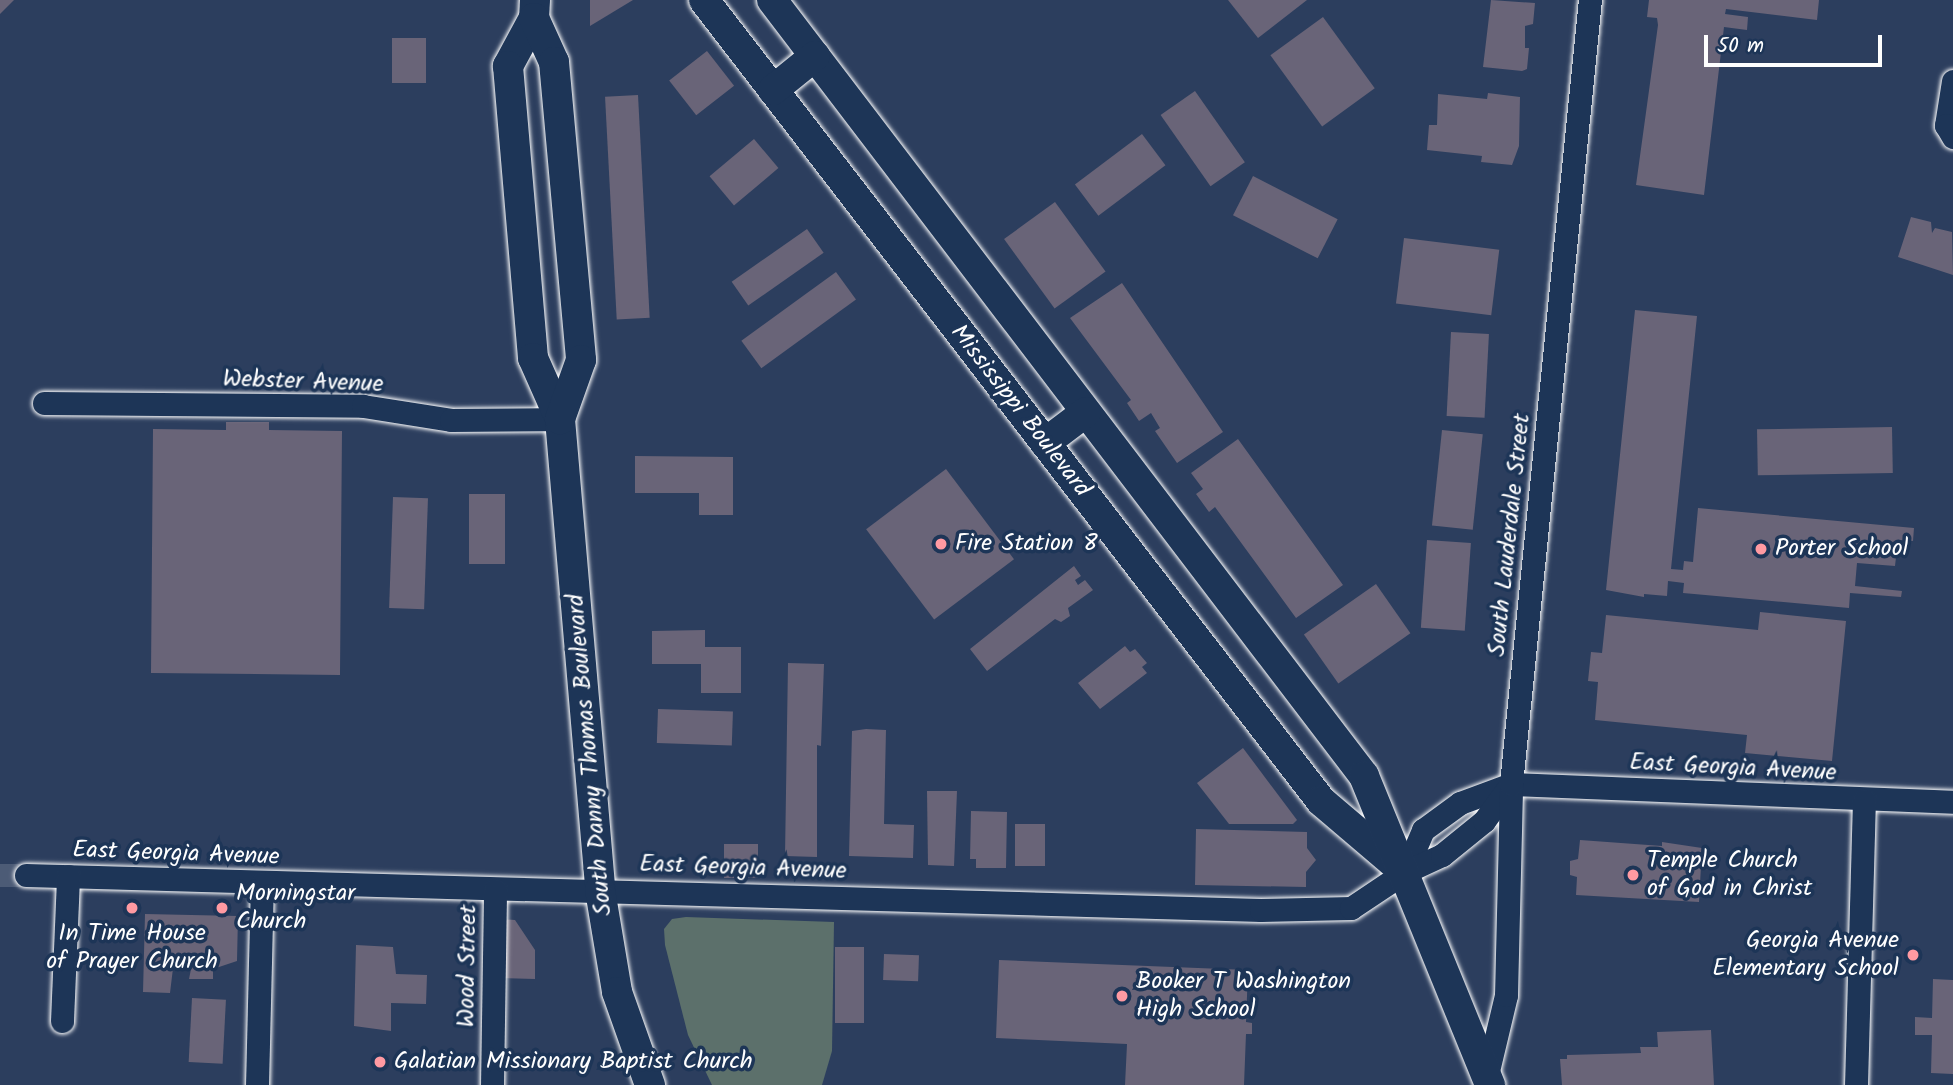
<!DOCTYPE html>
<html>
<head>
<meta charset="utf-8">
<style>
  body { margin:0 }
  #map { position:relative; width:1953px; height:1085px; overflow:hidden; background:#2c3e5e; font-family:Kalam,sans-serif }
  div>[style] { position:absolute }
  .green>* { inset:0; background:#5c706b }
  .building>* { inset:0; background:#696478; transform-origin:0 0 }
  .minor-tunnel>* { height:23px; margin-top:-11.5px; transform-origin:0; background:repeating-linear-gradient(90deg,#4c5b76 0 23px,transparent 0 34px) }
  .roads { filter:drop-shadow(0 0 2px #fff) drop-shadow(0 0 2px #fff) }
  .minor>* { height:23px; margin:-11.5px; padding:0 11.5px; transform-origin:11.5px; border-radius:11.5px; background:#1d3557 }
  .major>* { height:30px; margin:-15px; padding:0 15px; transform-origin:15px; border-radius:15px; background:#1d3557 }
  .dots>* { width:19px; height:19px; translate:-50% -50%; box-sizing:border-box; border:4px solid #1d3557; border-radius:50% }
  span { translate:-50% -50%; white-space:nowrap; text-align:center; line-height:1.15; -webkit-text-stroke:7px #1d3557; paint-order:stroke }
  .street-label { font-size:24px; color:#fff }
  .poi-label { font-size:24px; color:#fff }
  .left { translate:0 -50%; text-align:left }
  .right { translate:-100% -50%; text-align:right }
  .scale { position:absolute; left:1704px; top:35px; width:178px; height:32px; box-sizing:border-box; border:4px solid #fff; border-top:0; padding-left:9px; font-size:21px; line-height:24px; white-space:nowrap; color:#fff; -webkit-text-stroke:5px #1d3557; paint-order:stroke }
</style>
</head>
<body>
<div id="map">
  <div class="green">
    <div style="clip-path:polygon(686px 917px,834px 922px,832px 1051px,822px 1085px,712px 1085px,688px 1035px,665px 945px,664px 929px,672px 919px)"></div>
  </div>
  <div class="building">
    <div style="clip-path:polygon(0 0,14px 0,0 14px)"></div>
    <div style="clip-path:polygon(590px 0,633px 0,590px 26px)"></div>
    <div style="clip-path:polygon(1228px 0,1307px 0,1258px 38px)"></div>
    <div style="clip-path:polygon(1491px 0,1535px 3px,1533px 24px,1525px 26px,1525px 48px,1529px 48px,1527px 69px,1522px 71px,1483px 67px)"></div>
    <div style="clip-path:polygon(1649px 0,1819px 0,1817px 20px,1726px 9px,1725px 14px,1748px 17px,1747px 30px,1724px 27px,1704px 195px,1636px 185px,1658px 25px,1657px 18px,1647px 17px)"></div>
    <div style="left:1323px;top:17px;width:88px;height:65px;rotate:54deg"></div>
    <div style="left:392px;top:38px;width:34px;height:45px"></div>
    <div style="left:707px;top:51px;width:44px;height:48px;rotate:52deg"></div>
    <div style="left:1195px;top:91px;width:87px;height:42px;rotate:55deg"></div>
    <div style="clip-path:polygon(1488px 93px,1520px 97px,1519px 146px,1512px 165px,1481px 162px,1482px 156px,1427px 150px,1429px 125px,1437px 125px,1438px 94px,1487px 99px)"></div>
    <div style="left:638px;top:95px;width:223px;height:33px;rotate:87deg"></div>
    <div style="left:1142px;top:134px;width:39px;height:84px;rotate:53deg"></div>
    <div style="left:754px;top:139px;width:38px;height:58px;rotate:50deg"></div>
    <div style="left:1253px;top:176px;width:95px;height:44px;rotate:27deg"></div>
    <div style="left:1055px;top:202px;width:86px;height:63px;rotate:54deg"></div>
    <div style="clip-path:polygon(1911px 217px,1931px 222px,1932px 233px,1935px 228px,1952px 232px,1953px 275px,1898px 257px)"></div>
    <div style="left:807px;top:229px;width:29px;height:92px;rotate:55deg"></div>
    <div style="left:1404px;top:238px;width:96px;height:66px;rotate:7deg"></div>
    <div style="left:836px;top:272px;width:34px;height:117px;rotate:54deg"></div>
    <div style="clip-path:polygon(1122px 283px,1223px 432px,1177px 463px,1155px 431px,1160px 428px,1151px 413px,1139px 421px,1127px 403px,1131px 400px,1070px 318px)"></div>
    <div style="clip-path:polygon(1635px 310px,1697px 316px,1671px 569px,1683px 570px,1684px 561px,1693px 562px,1698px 508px,1914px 528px,1913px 541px,1898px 540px,1895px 566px,1857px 563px,1855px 586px,1902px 591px,1901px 597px,1850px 593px,1849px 608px,1683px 593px,1684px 583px,1668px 581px,1667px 596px,1644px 594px,1644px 597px,1606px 590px)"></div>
    <div style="left:1451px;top:332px;width:38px;height:84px;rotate:3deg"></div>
    <div style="clip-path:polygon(226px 422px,269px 422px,269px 430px,342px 431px,340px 675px,151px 673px,153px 429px,226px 430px)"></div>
    <div style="left:1892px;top:427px;width:46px;height:135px;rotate:89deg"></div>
    <div style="left:1442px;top:430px;width:41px;height:96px;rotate:6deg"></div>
    <div style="clip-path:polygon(1238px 439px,1343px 585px,1296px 618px,1215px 507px,1209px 512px,1196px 494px,1203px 489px,1191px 473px)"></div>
    <div style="clip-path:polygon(635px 456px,733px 457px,733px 515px,699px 515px,699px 493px,635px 493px)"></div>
    <div style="left:946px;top:469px;width:113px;height:100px;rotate:53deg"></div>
    <div style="left:469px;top:494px;width:36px;height:70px"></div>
    <div style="left:393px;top:497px;width:35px;height:111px;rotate:2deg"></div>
    <div style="left:1427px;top:540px;width:44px;height:88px;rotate:4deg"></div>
    <div style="clip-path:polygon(1074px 566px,1081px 576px,1075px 580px,1078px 585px,1085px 580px,1093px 590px,1068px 608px,1070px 616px,1061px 622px,1055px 619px,987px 671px,970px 649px)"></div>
    <div style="left:1376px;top:584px;width:60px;height:88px;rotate:55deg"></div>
    <div style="clip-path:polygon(1760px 612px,1846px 621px,1832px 761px,1745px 753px,1747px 735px,1595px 720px,1598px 682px,1588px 681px,1591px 652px,1602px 653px,1606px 615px,1758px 630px)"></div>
    <div style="clip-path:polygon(705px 630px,705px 647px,741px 647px,741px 693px,701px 693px,701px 664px,652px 664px,652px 631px)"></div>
    <div style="clip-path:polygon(1125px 646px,1130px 652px,1135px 649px,1147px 663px,1142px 667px,1147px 673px,1100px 709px,1078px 683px)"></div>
    <div style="clip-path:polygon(788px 663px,824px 664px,821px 746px,817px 745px,817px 857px,785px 856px)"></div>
    <div style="left:658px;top:709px;width:75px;height:34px;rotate:2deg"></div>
    <div style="clip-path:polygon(866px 729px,886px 730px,884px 824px,914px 825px,913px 858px,849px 856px,852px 731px)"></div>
    <div style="clip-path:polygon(1243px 748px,1297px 820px,1293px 824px,1229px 824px,1197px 783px)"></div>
    <div style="clip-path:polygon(927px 791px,957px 791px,954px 866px,928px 865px)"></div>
    <div style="clip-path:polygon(971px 811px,1007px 812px,1006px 868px,976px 868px,976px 859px,970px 859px)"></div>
    <div style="left:1015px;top:824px;width:30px;height:42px"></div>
    <div style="clip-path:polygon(1196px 829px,1307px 832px,1307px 848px,1316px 860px,1306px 872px,1306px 887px,1195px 885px)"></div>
    <div style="clip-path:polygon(1580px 840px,1662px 846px,1662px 842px,1702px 848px,1699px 902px,1576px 895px,1577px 877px,1570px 875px,1570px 861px,1578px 859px)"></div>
    <div style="left:724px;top:844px;width:34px;height:34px"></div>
    <div style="clip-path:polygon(145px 914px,238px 916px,237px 961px,213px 969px,213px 979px,189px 979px,193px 959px,174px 960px,170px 993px,143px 992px)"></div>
    <div style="clip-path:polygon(499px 919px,515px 920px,535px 950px,535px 979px,497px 978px)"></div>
    <div style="clip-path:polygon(356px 945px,393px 947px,396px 974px,427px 975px,426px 1004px,391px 1003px,391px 1031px,354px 1026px)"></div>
    <div style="left:835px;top:947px;width:29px;height:76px"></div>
    <div style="left:884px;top:954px;width:35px;height:26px;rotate:2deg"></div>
    <div style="clip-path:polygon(999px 960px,1248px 970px,1246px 1022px,1252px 1023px,1252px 1034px,1246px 1034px,1244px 1085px,1125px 1085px,1127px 1044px,996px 1038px)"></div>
    <div style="clip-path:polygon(1933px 979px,1953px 980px,1953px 1074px,1931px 1073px,1932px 1035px,1915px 1035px,1915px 1017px,1932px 1018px)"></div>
    <div style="left:192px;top:998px;width:34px;height:64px;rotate:3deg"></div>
    <div style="clip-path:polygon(1711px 1030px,1714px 1085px,1562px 1085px,1560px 1059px,1567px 1059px,1567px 1055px,1641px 1053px,1640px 1047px,1658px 1047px,1657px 1032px)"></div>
  </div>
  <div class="minor-tunnel">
    <div style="left:0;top:875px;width:26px"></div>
  </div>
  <div class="roads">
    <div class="minor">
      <div style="left:1953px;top:81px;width:45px;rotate:99deg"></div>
      <div style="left:1946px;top:125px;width:14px;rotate:60deg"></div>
      <div style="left:44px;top:403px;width:319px;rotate:0.5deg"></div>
      <div style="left:363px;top:406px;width:89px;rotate:9deg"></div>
      <div style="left:451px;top:420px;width:109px;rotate:-0.5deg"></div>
      <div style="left:1405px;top:872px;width:46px;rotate:-66.8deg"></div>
      <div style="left:1423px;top:830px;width:46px;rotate:-36.1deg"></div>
      <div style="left:1460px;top:803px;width:54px;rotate:-20.4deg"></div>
      <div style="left:1511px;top:784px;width:442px;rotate:2.3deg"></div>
      <div style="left:26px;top:875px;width:1235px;rotate:1.62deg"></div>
      <div style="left:1261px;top:910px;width:90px;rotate:-1.3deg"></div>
      <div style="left:1351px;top:908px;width:65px;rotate:-33.7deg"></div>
      <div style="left:1405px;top:872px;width:41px;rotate:-24.7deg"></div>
      <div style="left:1442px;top:855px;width:54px;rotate:-39deg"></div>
      <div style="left:1484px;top:821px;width:46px;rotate:-53.9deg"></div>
      <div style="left:62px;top:1021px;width:145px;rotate:-87.6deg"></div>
      <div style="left:1487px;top:1075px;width:82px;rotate:-76.6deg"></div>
      <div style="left:1506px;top:995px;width:211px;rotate:-88.6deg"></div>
      <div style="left:1511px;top:784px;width:788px;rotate:-84.25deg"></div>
      <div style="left:257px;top:1085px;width:202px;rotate:-88.6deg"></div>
      <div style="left:492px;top:1085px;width:195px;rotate:-89.1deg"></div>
      <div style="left:1856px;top:1085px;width:285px;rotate:-88.4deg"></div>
    </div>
    <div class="major">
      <div style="left:535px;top:0;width:18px;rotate:93deg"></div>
      <div style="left:534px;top:18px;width:55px;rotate:118.4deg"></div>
      <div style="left:508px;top:66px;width:293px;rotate:85.1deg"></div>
      <div style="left:533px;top:358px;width:67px;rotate:66.1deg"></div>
      <div style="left:560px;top:419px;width:473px;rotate:85.1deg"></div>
      <div style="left:600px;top:890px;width:103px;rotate:80.5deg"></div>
      <div style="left:617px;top:992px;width:99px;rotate:70.5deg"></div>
      <div style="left:704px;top:0;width:1011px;rotate:52.39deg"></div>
      <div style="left:1321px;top:801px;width:105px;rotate:40.4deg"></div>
      <div style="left:772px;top:0;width:976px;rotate:52.66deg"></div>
      <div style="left:1364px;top:776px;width:334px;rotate:67.8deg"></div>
      <div style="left:534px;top:18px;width:48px;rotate:65.6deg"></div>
      <div style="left:554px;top:62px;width:299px;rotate:84.8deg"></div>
      <div style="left:581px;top:360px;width:63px;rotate:109.6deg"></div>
      <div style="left:773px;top:90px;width:54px;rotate:-39deg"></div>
      <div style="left:1045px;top:443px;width:51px;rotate:-37.1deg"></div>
    </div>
  </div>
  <div class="dots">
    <div style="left:941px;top:544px;background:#ff9aa2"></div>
    <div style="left:1761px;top:549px;background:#ff9aa2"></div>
    <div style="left:1633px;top:875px;background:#ff9aa2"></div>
    <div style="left:132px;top:908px;background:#ff9aa2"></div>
    <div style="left:222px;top:908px;background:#ff9aa2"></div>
    <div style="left:1913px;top:955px;background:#ff9aa2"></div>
    <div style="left:1122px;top:996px;background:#ff9aa2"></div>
    <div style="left:380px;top:1062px;background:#ff9aa2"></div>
  </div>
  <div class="street-label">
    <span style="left:303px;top:382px;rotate:2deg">Webster Avenue</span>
    <span style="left:1020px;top:411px;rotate:52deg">Mississippi Boulevard</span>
    <span style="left:1510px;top:535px;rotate:-84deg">South Lauderdale Street</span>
    <span style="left:590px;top:755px;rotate:-95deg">South Danny Thomas Boulevard</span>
    <span style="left:1733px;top:768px;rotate:3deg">East Georgia Avenue</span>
    <span style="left:176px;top:854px;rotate:2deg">East Georgia Avenue</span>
    <span style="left:743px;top:868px;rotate:2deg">East Georgia Avenue</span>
    <span style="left:468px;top:966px;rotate:-89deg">Wood Street</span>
  </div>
  <div class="poi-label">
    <span class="left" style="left:955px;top:544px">Fire Station 8</span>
    <span class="left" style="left:1775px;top:549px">Porter School</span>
    <span class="left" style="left:1647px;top:875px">Temple Church<br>of God in Christ</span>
    <span class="left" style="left:236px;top:908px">Morningstar<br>Church</span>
    <span style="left:132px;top:948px">In Time House<br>of Prayer Church</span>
    <span class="right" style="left:1899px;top:955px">Georgia Avenue<br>Elementary School</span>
    <span class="left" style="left:1136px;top:996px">Booker T Washington<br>High School</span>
    <span class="left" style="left:394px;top:1062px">Galatian Missionary Baptist Church</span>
  </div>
  <div class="scale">50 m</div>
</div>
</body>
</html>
